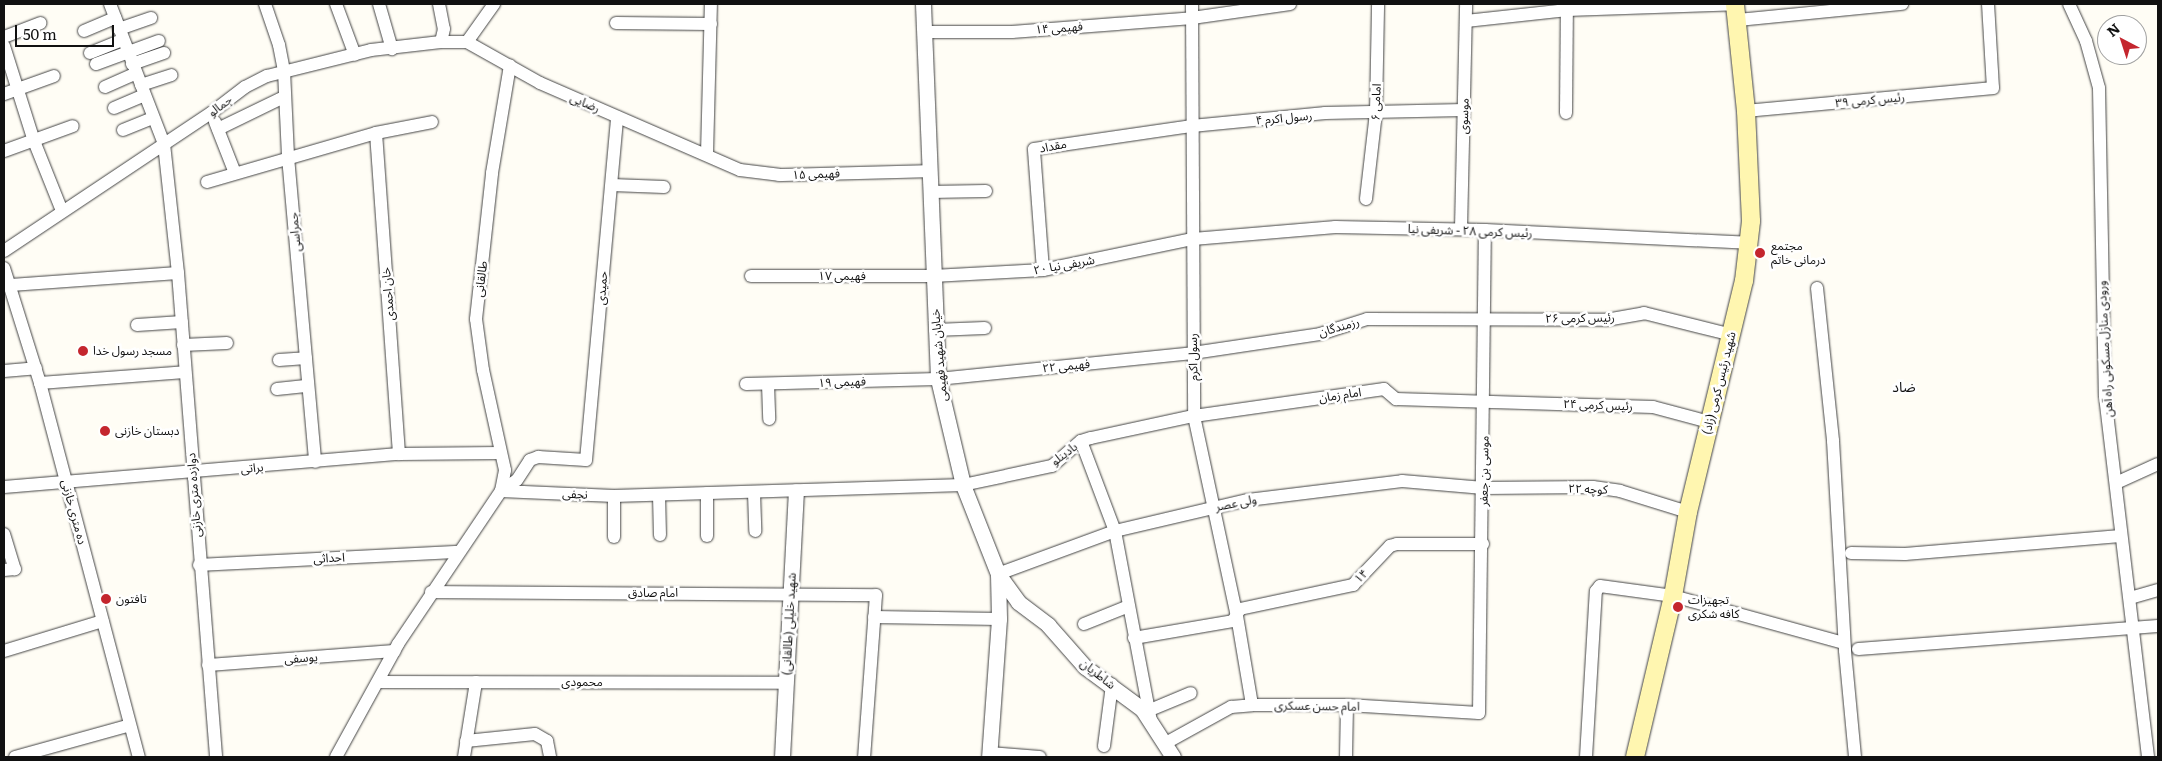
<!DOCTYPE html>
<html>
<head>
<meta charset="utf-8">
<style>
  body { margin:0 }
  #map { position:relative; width:2162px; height:761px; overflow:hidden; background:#fffdf5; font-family:Literata,"Noto Sans Arabic",serif }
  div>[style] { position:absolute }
  .roads { filter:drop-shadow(0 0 1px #444) drop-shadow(0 0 1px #444) }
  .minor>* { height:12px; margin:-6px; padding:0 6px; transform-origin:6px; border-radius:6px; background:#fff }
  .tertiary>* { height:15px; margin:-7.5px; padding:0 7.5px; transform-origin:7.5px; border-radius:7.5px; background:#fff }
  .secondary>* { height:18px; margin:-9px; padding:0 9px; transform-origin:9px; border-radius:9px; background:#fff6b0 }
  .dots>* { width:14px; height:14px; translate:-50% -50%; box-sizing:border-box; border:2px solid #fff; border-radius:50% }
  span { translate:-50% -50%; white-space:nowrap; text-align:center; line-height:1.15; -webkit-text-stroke:5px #fff; paint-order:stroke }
  .street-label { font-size:12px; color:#111 }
  .poi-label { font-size:12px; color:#111 }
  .left { translate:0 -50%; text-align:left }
  .neighbourhood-label { font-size:14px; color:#111 }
  .frame { position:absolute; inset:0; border:5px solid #111; pointer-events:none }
  .north { position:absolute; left:2097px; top:15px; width:50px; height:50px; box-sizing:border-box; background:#fff; border:1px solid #a0a0a0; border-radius:50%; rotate:320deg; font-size:14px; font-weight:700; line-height:20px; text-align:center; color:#111 }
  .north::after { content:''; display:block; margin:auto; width:18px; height:22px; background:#c4262e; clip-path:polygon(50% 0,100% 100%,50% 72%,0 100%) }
  .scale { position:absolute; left:15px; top:25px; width:99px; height:22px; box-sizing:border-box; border:2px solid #111; border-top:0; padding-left:6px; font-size:15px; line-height:18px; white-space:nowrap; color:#111; -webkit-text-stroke:4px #fff; paint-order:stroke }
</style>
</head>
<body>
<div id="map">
  <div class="roads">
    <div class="minor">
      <div style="left:110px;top:4px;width:150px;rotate:68.9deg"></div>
      <div style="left:164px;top:144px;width:130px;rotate:83.8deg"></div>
      <div style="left:178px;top:273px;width:485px;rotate:85.5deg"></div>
      <div style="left:265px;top:4px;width:43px;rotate:71.1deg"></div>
      <div style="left:279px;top:45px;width:26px;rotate:79deg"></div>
      <div style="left:284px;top:71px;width:86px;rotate:87.3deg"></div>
      <div style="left:288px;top:157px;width:306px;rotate:84.9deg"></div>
      <div style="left:336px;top:4px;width:54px;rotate:69.6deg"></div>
      <div style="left:379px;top:4px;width:47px;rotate:73.9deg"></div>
      <div style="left:439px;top:4px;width:25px;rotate:79deg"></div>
      <div style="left:444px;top:29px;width:13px;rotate:103deg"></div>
      <div style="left:1192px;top:4px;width:412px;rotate:89.7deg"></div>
      <div style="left:1194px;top:416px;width:205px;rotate:77.9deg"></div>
      <div style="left:1237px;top:616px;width:90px;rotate:80.4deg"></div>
      <div style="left:2069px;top:4px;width:41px;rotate:65.3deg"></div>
      <div style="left:2086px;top:41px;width:49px;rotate:74.5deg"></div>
      <div style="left:2099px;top:88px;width:308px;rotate:88.9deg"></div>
      <div style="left:2105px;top:396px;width:364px;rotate:83.2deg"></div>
      <div style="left:1738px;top:20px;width:165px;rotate:-5.6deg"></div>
      <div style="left:1466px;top:21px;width:102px;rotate:-6.2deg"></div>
      <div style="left:1567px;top:10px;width:168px;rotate:-2deg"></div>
      <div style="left:616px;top:23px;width:95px;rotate:0.6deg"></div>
      <div style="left:119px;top:29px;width:34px;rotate:-19deg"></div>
      <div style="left:84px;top:31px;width:34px;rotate:-23deg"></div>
      <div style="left:925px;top:32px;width:87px"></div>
      <div style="left:1012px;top:32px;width:181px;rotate:-4.4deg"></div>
      <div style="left:1192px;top:18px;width:99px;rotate:-8.1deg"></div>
      <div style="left:4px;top:37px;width:39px;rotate:-21deg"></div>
      <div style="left:467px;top:42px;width:47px;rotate:-54.6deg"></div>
      <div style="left:4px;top:46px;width:100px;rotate:72.5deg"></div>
      <div style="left:34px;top:141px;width:75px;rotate:68.2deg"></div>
      <div style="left:90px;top:53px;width:35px;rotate:-22deg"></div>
      <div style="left:96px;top:64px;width:67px;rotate:-20.1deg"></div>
      <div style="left:132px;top:64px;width:34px;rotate:-19deg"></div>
      <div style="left:141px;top:85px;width:32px;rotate:-18deg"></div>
      <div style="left:105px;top:87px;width:34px;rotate:-24deg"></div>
      <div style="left:4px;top:94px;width:53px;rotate:-19.8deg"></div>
      <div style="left:114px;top:108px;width:33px;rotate:-23deg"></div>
      <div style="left:1746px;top:111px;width:248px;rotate:-5.3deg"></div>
      <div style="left:1993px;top:88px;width:84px;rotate:-93.4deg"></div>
      <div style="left:1566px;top:113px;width:109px;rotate:-89.5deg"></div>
      <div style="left:215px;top:122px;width:55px;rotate:68.6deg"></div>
      <div style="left:218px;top:129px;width:73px;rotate:-25.9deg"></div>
      <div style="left:123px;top:130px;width:32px;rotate:-22deg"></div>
      <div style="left:376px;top:133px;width:322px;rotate:85.9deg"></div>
      <div style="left:4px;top:151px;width:73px;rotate:-19.9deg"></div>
      <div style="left:707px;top:154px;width:150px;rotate:-88.5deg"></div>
      <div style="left:207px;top:182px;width:176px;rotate:-16.2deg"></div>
      <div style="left:376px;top:133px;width:57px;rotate:-11.1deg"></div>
      <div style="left:612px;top:185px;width:52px;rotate:2.2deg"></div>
      <div style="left:930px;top:192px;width:56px;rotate:-1deg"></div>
      <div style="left:1366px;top:199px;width:88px;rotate:-83.4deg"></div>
      <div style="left:1376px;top:112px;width:108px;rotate:-88.9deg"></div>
      <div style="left:1461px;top:229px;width:225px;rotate:-88.7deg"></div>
      <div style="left:4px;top:251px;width:249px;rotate:-33.7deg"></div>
      <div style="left:211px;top:113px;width:43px;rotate:-37.4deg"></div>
      <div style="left:245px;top:87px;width:25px;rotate:-27deg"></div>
      <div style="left:267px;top:76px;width:107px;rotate:-14deg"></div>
      <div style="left:371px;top:50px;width:70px;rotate:-6.5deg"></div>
      <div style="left:441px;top:42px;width:26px"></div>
      <div style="left:467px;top:42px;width:84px;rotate:29.3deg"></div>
      <div style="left:540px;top:83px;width:218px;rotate:23.5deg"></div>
      <div style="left:740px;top:170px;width:39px;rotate:7deg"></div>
      <div style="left:779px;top:175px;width:150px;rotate:-1.5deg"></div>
      <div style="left:4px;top:268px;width:121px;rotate:72.6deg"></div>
      <div style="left:40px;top:383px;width:387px;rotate:75.2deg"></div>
      <div style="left:1043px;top:270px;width:121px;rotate:-94.3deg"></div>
      <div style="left:1034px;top:149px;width:160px;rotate:-8.3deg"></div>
      <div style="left:1192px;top:126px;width:134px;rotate:-5.6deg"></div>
      <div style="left:1325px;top:113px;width:139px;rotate:-1.2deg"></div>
      <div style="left:751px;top:276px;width:182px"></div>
      <div style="left:933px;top:276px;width:110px;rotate:-3.1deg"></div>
      <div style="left:1043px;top:270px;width:153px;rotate:-11.7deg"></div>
      <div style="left:1193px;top:239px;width:143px;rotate:-4.8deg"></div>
      <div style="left:1335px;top:227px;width:150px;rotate:1.1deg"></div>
      <div style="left:1485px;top:230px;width:263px;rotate:2.8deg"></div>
      <div style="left:11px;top:285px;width:167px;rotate:-4.1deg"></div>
      <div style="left:1817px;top:288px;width:154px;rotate:84deg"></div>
      <div style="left:1833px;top:441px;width:210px;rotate:86.7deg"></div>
      <div style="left:1845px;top:651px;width:106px;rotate:84.6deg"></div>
      <div style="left:137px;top:325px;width:45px;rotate:-3.8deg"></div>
      <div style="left:935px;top:330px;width:50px;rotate:-2.3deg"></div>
      <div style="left:183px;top:345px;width:44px;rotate:-2.6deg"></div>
      <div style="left:279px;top:360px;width:27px;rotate:-4deg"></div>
      <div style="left:4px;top:371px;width:32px;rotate:-5deg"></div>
      <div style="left:40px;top:383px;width:145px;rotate:-4.3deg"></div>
      <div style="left:746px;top:384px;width:192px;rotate:-1.5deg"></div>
      <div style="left:938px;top:379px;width:256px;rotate:-5.8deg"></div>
      <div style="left:1193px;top:353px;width:128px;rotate:-8.5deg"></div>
      <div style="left:1320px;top:334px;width:49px;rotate:-17.7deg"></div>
      <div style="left:1367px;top:319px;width:239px;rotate:0.2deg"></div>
      <div style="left:1606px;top:320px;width:39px;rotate:-10deg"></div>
      <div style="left:1644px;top:313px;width:91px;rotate:14deg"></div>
      <div style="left:768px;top:384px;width:35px;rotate:88deg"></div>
      <div style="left:277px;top:389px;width:31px;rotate:-6deg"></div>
      <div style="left:1081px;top:441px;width:96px;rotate:69.3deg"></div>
      <div style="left:1115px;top:531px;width:193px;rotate:79.3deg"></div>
      <div style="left:2116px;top:483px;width:46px;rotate:-24.3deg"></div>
      <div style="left:4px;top:487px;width:396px;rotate:-4.8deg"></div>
      <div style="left:399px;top:454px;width:101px;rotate:-0.6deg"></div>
      <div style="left:501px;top:491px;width:19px;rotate:-35deg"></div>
      <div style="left:517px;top:480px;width:24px;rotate:-57deg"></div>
      <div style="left:530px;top:460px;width:9px;rotate:-21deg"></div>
      <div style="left:538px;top:457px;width:48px;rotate:3.6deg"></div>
      <div style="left:586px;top:460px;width:344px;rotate:-84.8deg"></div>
      <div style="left:501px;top:491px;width:21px;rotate:-79deg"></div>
      <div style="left:505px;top:470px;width:102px;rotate:-102.4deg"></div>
      <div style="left:483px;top:370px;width:51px;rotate:-97.8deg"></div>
      <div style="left:476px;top:319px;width:147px;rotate:-83.7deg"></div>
      <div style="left:492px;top:173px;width:109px;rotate:-80.5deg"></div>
      <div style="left:707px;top:493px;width:43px;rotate:90deg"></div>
      <div style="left:754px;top:493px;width:38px;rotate:88deg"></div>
      <div style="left:659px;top:495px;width:40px;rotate:88.6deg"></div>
      <div style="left:614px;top:496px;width:41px;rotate:90deg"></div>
      <div style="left:4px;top:534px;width:37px;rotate:73deg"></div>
      <div style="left:15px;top:569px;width:11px;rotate:175deg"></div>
      <div style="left:1851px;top:553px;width:54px;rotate:1.1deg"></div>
      <div style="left:1905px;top:554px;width:216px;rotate:-4.8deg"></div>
      <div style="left:199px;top:565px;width:260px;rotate:-2.9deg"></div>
      <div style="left:998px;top:574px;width:125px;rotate:-20.2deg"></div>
      <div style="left:1115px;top:531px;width:101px;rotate:-13.2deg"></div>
      <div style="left:1213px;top:508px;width:36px;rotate:-13deg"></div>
      <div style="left:1248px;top:500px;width:155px;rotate:-7deg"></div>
      <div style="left:1402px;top:481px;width:82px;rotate:4.9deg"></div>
      <div style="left:1484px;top:488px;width:109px;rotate:-0.5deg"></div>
      <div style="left:1593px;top:487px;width:27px;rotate:8deg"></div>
      <div style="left:1620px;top:491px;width:71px;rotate:17.2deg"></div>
      <div style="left:431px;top:592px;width:445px;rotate:0.4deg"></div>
      <div style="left:876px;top:595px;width:162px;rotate:94.2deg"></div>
      <div style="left:2130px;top:598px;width:29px;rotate:-16deg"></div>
      <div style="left:874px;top:617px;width:125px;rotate:0.9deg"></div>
      <div style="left:1084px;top:624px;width:48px;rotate:-21.8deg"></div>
      <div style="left:1134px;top:638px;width:100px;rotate:-9.7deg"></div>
      <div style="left:1233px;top:621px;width:14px;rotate:-60deg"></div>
      <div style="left:1240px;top:609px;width:116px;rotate:-12deg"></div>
      <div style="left:1353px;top:585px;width:54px;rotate:-46.5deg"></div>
      <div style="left:1390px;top:546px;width:7px;rotate:-16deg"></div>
      <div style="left:1397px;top:544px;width:86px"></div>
      <div style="left:1858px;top:649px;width:301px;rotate:-4.4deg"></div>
      <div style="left:4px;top:651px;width:103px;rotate:-16.9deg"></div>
      <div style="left:208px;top:665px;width:187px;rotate:-4.3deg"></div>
      <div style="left:378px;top:682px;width:408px;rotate:0.1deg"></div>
      <div style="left:1150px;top:710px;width:44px;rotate:-22.5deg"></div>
      <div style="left:466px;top:741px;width:69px;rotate:-5.8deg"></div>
      <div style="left:535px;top:734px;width:14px;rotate:30deg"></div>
      <div style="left:547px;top:741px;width:16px;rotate:79deg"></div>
      <div style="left:1164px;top:744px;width:77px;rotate:-28.9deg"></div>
      <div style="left:1231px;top:707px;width:21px;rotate:-5deg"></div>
      <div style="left:1252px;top:705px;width:95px"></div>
      <div style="left:1347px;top:705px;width:132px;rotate:3.5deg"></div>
      <div style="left:1479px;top:713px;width:483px;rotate:-89.3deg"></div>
      <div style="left:1104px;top:746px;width:62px;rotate:-82.5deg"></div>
      <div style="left:989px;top:753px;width:51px;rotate:4.5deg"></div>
      <div style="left:15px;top:757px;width:119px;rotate:-15.5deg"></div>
      <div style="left:336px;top:757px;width:129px;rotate:-61.2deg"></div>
      <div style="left:398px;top:644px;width:184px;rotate:-56.1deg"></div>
      <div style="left:501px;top:491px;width:113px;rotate:2.5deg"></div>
      <div style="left:614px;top:496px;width:349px;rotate:-1.8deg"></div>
      <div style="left:963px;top:485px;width:91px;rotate:-12.1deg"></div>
      <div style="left:1052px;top:466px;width:38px;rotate:-41deg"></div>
      <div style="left:1081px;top:441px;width:10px;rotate:-17deg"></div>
      <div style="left:1091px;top:438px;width:105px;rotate:-12.1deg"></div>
      <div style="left:1194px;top:416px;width:192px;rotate:-8.1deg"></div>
      <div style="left:1384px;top:389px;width:16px;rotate:40deg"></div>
      <div style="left:1396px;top:399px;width:257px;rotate:1.8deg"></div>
      <div style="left:1653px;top:407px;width:58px;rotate:15deg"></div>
      <div style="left:464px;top:757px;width:76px;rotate:-80.9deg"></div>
      <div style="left:1346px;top:757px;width:52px;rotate:-88.9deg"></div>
      <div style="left:1586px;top:757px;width:166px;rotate:-86.6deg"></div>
      <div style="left:1596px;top:591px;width:6px;rotate:-51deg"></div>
      <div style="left:1600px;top:586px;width:74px;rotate:7.8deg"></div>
      <div style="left:1673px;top:596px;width:177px;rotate:15.4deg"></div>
    </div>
    <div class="tertiary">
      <div style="left:923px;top:4px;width:375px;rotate:87.7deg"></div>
      <div style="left:938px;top:379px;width:109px;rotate:76.7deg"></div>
      <div style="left:963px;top:485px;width:96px;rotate:68.5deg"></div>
      <div style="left:998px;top:574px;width:45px;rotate:88.7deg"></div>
      <div style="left:999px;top:619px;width:138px;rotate:94.1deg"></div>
      <div style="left:998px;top:574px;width:34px;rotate:54deg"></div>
      <div style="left:1018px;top:602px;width:38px;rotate:37deg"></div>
      <div style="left:1048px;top:625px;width:56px;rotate:48.6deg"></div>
      <div style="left:1085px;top:667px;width:71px;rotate:36.4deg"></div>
      <div style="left:1142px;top:709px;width:57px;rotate:57.1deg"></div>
      <div style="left:782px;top:757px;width:266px;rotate:-87deg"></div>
    </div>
    <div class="secondary">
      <div style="left:1635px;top:757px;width:165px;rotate:-76.7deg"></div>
      <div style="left:1673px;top:596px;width:85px;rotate:-79.9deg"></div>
      <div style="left:1688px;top:512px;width:238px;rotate:-76.4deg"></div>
      <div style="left:1744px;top:281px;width:60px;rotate:-83.3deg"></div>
      <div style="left:1751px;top:221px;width:110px;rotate:-92.6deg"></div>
      <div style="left:1746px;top:111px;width:108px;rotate:-95.9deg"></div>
    </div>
  </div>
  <div class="dots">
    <div style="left:1760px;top:253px;background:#c4262e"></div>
    <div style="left:83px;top:351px;background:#c4262e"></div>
    <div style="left:105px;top:431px;background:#c4262e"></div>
    <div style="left:106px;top:599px;background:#c4262e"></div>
    <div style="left:1678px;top:607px;background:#c4262e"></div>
  </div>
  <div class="street-label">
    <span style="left:1059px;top:28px;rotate:-4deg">فهیمی ۱۴</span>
    <span style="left:1870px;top:100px;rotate:-5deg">رئیس کرمی ۳۹</span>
    <span style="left:1376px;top:102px;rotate:-88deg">امامی ۶</span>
    <span style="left:585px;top:103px;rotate:23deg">رضایی</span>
    <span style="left:220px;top:106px;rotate:-37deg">جمالو</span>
    <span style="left:1464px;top:116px;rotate:-88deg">موسوی</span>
    <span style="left:1284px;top:118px;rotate:-5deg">رسول اکرم ۴</span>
    <span style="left:1053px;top:146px;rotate:-10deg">مقداد</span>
    <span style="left:816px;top:174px;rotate:-2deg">فهیمی ۱۵</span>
    <span style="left:1470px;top:231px;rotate:2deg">رئیس کرمی ۲۸ - شریفی نیا</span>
    <span style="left:295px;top:232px;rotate:-95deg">جمراسی</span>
    <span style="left:1064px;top:265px;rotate:-10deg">۲۰ شریفی نیا</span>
    <span style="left:842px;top:276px">فهیمی ۱۷</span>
    <span style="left:481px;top:279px;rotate:-83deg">طالقانی</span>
    <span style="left:602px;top:288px;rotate:-86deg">حمیدی</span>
    <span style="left:388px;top:294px;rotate:-95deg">خان احمدی</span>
    <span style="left:1580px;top:318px;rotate:-1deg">رئیس کرمی ۲۶</span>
    <span style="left:1339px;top:327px;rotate:-16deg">رزمندگان</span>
    <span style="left:2105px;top:349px;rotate:-93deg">ورودی منازل مسکونی راه آهن</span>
    <span style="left:939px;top:355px;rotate:-95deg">خیابان شهید فهیمی</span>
    <span style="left:1193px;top:357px;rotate:-91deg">رسول اکرم</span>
    <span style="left:1066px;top:366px;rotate:-6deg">فهیمی ۲۲</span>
    <span style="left:842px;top:382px;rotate:-2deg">فهیمی ۱۹</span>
    <span style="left:1719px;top:383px;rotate:-76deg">شهید رئیس کرمی (زاد)</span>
    <span style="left:1340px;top:395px;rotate:-8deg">امام زمان</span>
    <span style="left:1598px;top:405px;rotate:2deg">رئیس کرمی ۲۴</span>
    <span style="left:1064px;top:454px;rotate:-37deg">بادینلو</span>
    <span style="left:252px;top:468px;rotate:-5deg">براتی</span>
    <span style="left:1484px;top:471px;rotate:-89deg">موسی بن جعفر</span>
    <span style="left:1588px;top:489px;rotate:2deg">کوچه ۲۲</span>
    <span style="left:575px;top:494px;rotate:3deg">نجفی</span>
    <span style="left:194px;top:495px;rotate:-94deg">دوازده متری خازنی</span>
    <span style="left:1236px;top:503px;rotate:-11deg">ولی عصر</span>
    <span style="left:74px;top:512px;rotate:75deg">ده متری خازنی</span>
    <span style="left:329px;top:558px;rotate:-3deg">احداثی</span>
    <span style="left:1361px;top:576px;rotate:-45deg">۱۴</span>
    <span style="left:653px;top:593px">امام صادق</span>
    <span style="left:789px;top:624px;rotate:-87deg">شهید خلیلی (طالقانی)</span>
    <span style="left:301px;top:658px;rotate:-4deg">یوسفی</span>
    <span style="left:1098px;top:674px;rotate:38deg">شاطریان</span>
    <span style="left:582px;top:682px">محمودی</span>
    <span style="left:1317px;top:706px;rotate:1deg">امام حسن عسکری</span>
  </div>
  <div class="poi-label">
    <span class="left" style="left:1771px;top:253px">مجتمع<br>درمانی خاتم</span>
    <span class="left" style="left:93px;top:351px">مسجد رسول خدا</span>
    <span class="left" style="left:115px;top:431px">دبستان خازنی</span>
    <span class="left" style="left:116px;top:599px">تافتون</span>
    <span class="left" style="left:1688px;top:607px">تجهیزات<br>کافه شکری</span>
  </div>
  <div class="neighbourhood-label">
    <span style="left:1904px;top:386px">ضاد</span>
  </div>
  <div class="frame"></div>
  <div class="north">N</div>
  <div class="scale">50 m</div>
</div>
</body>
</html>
